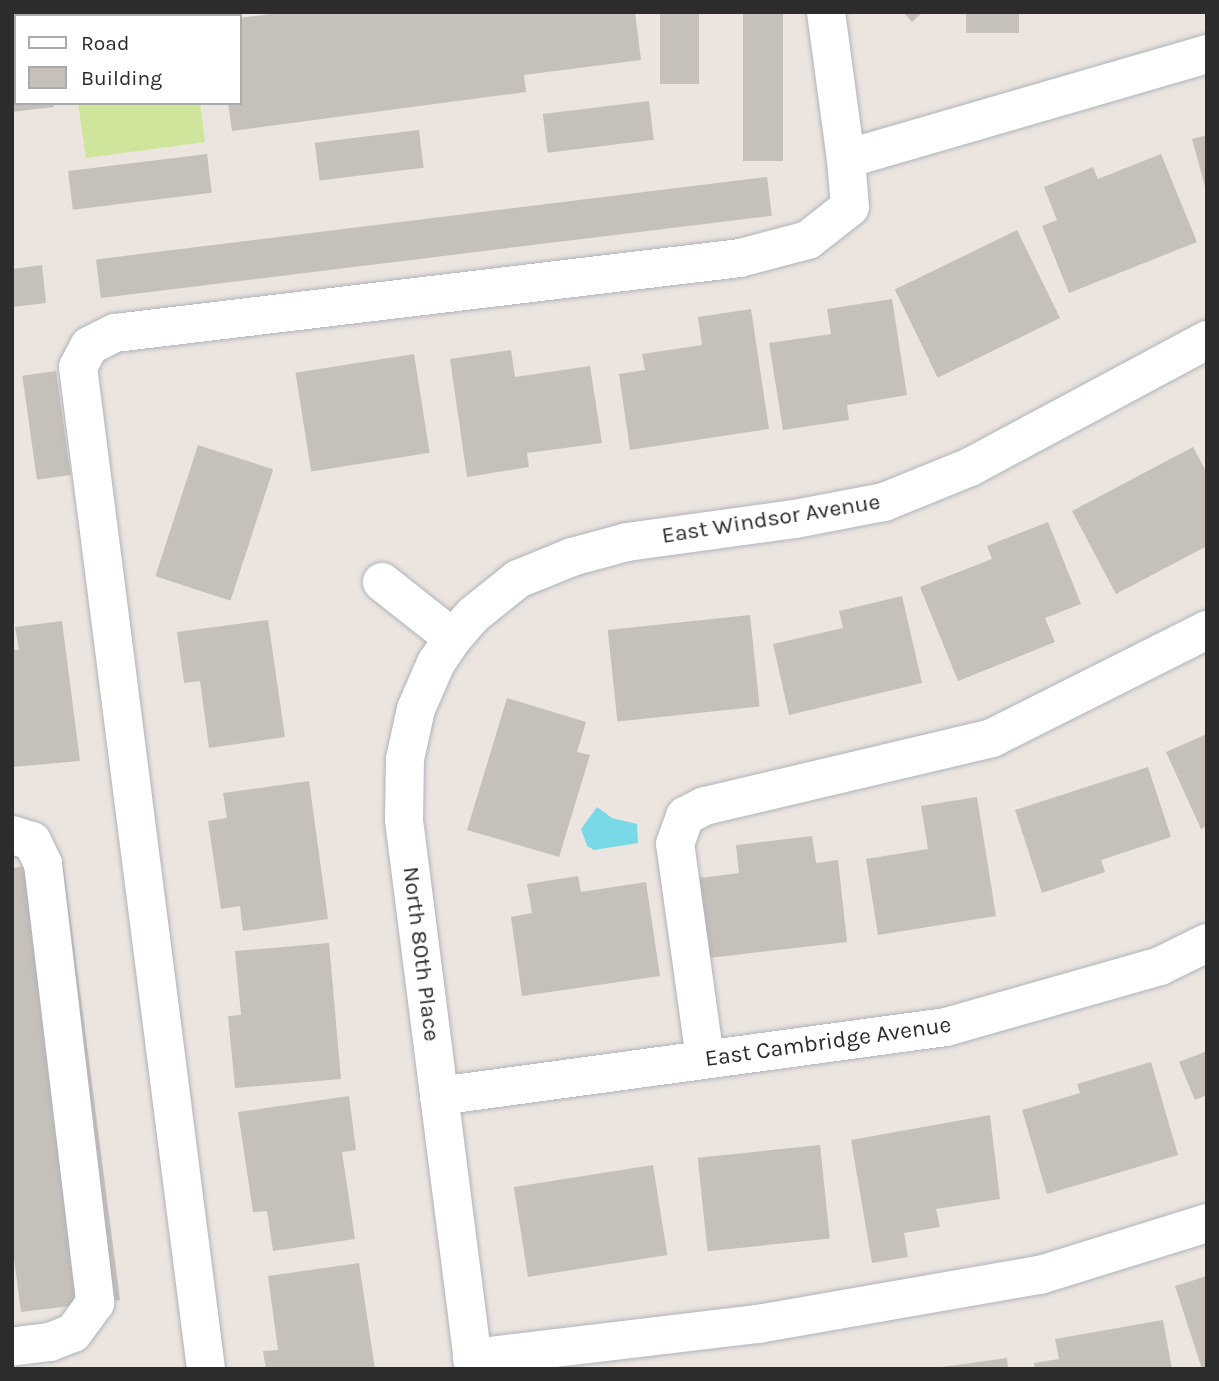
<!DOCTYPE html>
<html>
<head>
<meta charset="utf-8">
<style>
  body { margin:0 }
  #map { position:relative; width:1219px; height:1381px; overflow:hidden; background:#ece5df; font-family:Karla,sans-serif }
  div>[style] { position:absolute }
  .pitch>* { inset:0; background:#d0e59c; transform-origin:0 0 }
  .water>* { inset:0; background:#7ad9e7 }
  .building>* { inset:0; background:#c5c0ba; transform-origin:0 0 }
  .roads { filter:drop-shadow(0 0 2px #afb3bb) drop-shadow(0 0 2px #afb3bb) }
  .minor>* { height:38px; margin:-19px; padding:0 19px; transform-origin:19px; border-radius:19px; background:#fff }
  span { translate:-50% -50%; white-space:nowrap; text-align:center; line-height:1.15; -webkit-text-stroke:7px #fff; paint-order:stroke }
  .street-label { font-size:23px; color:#2c2c2c }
  .frame { position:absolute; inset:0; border:14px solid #2c2c2c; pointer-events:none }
  .legend { position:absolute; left:14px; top:14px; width:228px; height:91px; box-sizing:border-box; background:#fff; border:2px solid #ababab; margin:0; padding:9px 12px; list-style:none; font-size:21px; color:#2c2c2c }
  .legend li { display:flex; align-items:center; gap:14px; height:35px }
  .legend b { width:35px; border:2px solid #ababab }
</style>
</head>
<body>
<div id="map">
  <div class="pitch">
    <div style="left:66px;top:12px;width:122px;height:4px"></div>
    <div style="clip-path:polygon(78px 103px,200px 103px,205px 142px,86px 158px)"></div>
  </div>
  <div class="water">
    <div style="clip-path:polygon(597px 807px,612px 818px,637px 824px,638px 843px,594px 850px,587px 846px,581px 829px)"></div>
  </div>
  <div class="building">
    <div style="clip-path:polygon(12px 12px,43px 16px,16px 16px,16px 103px,53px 103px,54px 107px,12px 112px)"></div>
    <div style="clip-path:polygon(285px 12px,635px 12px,641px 60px,524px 75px,526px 92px,232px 131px,228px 103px,240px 103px,240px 18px)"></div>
    <div style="left:660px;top:12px;width:39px;height:72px"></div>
    <div style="left:743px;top:12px;width:40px;height:149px"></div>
    <div style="clip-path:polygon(903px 12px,923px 12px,912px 22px)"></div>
    <div style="left:966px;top:12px;width:53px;height:21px"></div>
    <div style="left:649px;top:101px;width:39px;height:107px;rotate:83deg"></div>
    <div style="left:419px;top:130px;width:38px;height:105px;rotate:83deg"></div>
    <div style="clip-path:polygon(1207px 135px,1207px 190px,1206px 190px,1192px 139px)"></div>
    <div style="left:207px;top:154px;width:39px;height:140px;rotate:83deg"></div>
    <div style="clip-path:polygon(1161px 154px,1197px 242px,1069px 293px,1042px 226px,1057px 220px,1044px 187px,1093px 167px,1098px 179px)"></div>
    <div style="left:767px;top:177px;width:39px;height:676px;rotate:83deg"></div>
    <div style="left:1017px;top:230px;width:98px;height:136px;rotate:64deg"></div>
    <div style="clip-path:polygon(42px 265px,46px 303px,12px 307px,12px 269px)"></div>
    <div style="clip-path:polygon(892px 299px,907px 395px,847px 405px,849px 420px,783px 430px,769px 343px,831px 334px,827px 309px)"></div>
    <div style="clip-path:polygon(751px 309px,769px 429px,630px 450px,619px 374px,645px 370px,642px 354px,702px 345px,698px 317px)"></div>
    <div style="clip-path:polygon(511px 350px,515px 377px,590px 366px,602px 443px,527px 453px,529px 467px,467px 477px,450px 359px)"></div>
    <div style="left:414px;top:354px;width:100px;height:120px;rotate:81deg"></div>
    <div style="left:56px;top:371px;width:105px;height:34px;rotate:82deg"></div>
    <div style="left:198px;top:445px;width:79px;height:138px;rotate:18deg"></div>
    <div style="clip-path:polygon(1193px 447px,1207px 473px,1207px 546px,1116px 594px,1072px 511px)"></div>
    <div style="clip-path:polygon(1048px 522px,1081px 604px,1045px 618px,1055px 642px,958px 681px,920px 587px,992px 559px,987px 546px)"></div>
    <div style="clip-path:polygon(902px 596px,922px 683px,789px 715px,773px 644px,843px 628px,839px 611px)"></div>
    <div style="left:750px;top:615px;width:92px;height:143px;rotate:84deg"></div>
    <div style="clip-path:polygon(268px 620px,285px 737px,209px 748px,200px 681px,184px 683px,177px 632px)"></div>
    <div style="clip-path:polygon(62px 621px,80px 761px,12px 767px,12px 650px,19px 650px,15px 627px)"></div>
    <div style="clip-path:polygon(507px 698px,586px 722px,577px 752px,590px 755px,559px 857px,467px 830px)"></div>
    <div style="clip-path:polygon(1207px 734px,1207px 826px,1201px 829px,1166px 752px)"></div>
    <div style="clip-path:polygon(1148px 767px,1171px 837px,1101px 860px,1105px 872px,1042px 893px,1015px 810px)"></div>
    <div style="clip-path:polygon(309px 781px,328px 919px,243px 931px,240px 906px,221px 909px,208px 821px,227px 818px,223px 793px)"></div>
    <div style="clip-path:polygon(977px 797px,996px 916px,878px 935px,866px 859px,928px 849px,921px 806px)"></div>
    <div style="clip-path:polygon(812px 836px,816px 863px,838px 860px,847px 942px,709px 958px,699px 878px,739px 873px,736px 845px)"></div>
    <div style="clip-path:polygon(63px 861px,120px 1300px,21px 1312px,12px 1243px,12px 868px)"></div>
    <div style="clip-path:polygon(578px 876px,581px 892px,646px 882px,660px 976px,522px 996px,511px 917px,532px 913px,527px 884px)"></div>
    <div style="clip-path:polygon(329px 943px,341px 1079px,235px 1088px,228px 1016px,241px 1015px,235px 951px)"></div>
    <div style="clip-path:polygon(1207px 1051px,1207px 1095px,1195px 1100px,1179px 1062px)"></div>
    <div style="clip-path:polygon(1151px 1062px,1178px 1155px,1047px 1194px,1022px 1110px,1080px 1093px,1077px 1084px)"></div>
    <div style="clip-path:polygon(349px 1096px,356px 1150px,342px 1152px,355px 1239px,273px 1251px,267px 1211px,253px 1212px,238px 1112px)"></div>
    <div style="clip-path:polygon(990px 1115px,1000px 1199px,936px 1209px,940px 1227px,904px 1233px,908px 1257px,872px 1263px,851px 1140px)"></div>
    <div style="left:820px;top:1145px;width:94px;height:123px;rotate:84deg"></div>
    <div style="left:653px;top:1165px;width:91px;height:141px;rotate:81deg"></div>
    <div style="clip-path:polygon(359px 1263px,375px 1369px,266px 1369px,263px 1351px,278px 1350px,268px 1276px)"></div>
    <div style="clip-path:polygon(1207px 1276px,1207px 1369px,1202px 1369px,1175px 1286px)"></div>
    <div style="clip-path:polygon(1163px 1320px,1172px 1369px,1035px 1369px,1034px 1363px,1059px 1359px,1055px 1339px)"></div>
    <div style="clip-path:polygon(1007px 1358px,1008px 1369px,942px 1369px,942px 1367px)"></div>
  </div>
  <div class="roads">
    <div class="minor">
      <div style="left:826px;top:12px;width:148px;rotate:82.3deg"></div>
      <div style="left:382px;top:582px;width:90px;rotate:38.3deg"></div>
      <div style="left:12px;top:835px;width:21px;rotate:17deg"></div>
      <div style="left:32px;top:841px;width:25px;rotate:64deg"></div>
      <div style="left:43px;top:864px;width:442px;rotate:83.2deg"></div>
      <div style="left:95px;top:1303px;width:37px;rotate:126deg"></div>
      <div style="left:73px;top:1333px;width:25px;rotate:159deg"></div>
      <div style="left:50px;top:1342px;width:38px;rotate:173deg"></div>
      <div style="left:705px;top:1059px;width:217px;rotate:-97.9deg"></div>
      <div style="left:675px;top:844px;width:30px;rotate:-70deg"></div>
      <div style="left:685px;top:816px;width:22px;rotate:-27deg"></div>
      <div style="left:705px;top:806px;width:295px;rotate:-13.3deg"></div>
      <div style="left:992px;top:738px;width:241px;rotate:-26.7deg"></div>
      <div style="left:439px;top:1096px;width:512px;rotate:-7.75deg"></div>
      <div style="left:946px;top:1027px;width:223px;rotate:-15.9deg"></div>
      <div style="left:1160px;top:966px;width:52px;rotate:-26.1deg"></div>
      <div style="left:472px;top:1358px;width:288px;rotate:-6.8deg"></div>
      <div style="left:758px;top:1324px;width:286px;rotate:-9.9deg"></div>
      <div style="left:1040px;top:1275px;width:175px;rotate:-17.3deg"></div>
      <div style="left:206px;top:1369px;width:1010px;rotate:-97.28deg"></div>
      <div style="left:78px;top:367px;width:24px;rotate:-62deg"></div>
      <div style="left:89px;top:346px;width:29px;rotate:-27deg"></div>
      <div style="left:115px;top:333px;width:629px;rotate:-6.84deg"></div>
      <div style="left:740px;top:258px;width:70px;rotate:-14.8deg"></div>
      <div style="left:808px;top:240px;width:53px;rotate:-38.2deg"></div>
      <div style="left:850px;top:207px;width:48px;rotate:-94.8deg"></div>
      <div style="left:846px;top:159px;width:376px;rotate:-16.2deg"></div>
      <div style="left:474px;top:1369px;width:553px;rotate:-97.27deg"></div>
      <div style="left:404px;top:820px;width:61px;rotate:-89.1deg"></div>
      <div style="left:405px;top:759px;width:51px;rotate:-77.6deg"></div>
      <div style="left:416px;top:709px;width:50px;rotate:-66.5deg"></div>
      <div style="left:436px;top:663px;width:30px;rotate:-56deg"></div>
      <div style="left:453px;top:638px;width:30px;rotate:-49deg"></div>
      <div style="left:473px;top:615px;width:58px;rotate:-38.7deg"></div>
      <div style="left:518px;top:579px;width:58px;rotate:-22.2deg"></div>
      <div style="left:572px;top:557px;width:57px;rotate:-15.3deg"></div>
      <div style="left:627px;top:542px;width:170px;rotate:-7.8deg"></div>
      <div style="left:795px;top:519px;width:91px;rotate:-10.8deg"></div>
      <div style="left:884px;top:502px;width:93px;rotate:-22.1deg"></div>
      <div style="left:970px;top:467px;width:269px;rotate:-28.2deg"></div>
    </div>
  </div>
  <div class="street-label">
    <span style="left:771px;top:519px;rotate:-9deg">East Windsor Avenue</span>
    <span style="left:421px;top:954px;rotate:83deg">North 80th Place</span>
    <span style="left:828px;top:1042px;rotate:-8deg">East Cambridge Avenue</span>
  </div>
  <div class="frame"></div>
  <ul class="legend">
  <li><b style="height:9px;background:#fff"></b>Road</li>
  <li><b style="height:19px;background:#c5c0ba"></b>Building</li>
  </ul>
</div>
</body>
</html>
